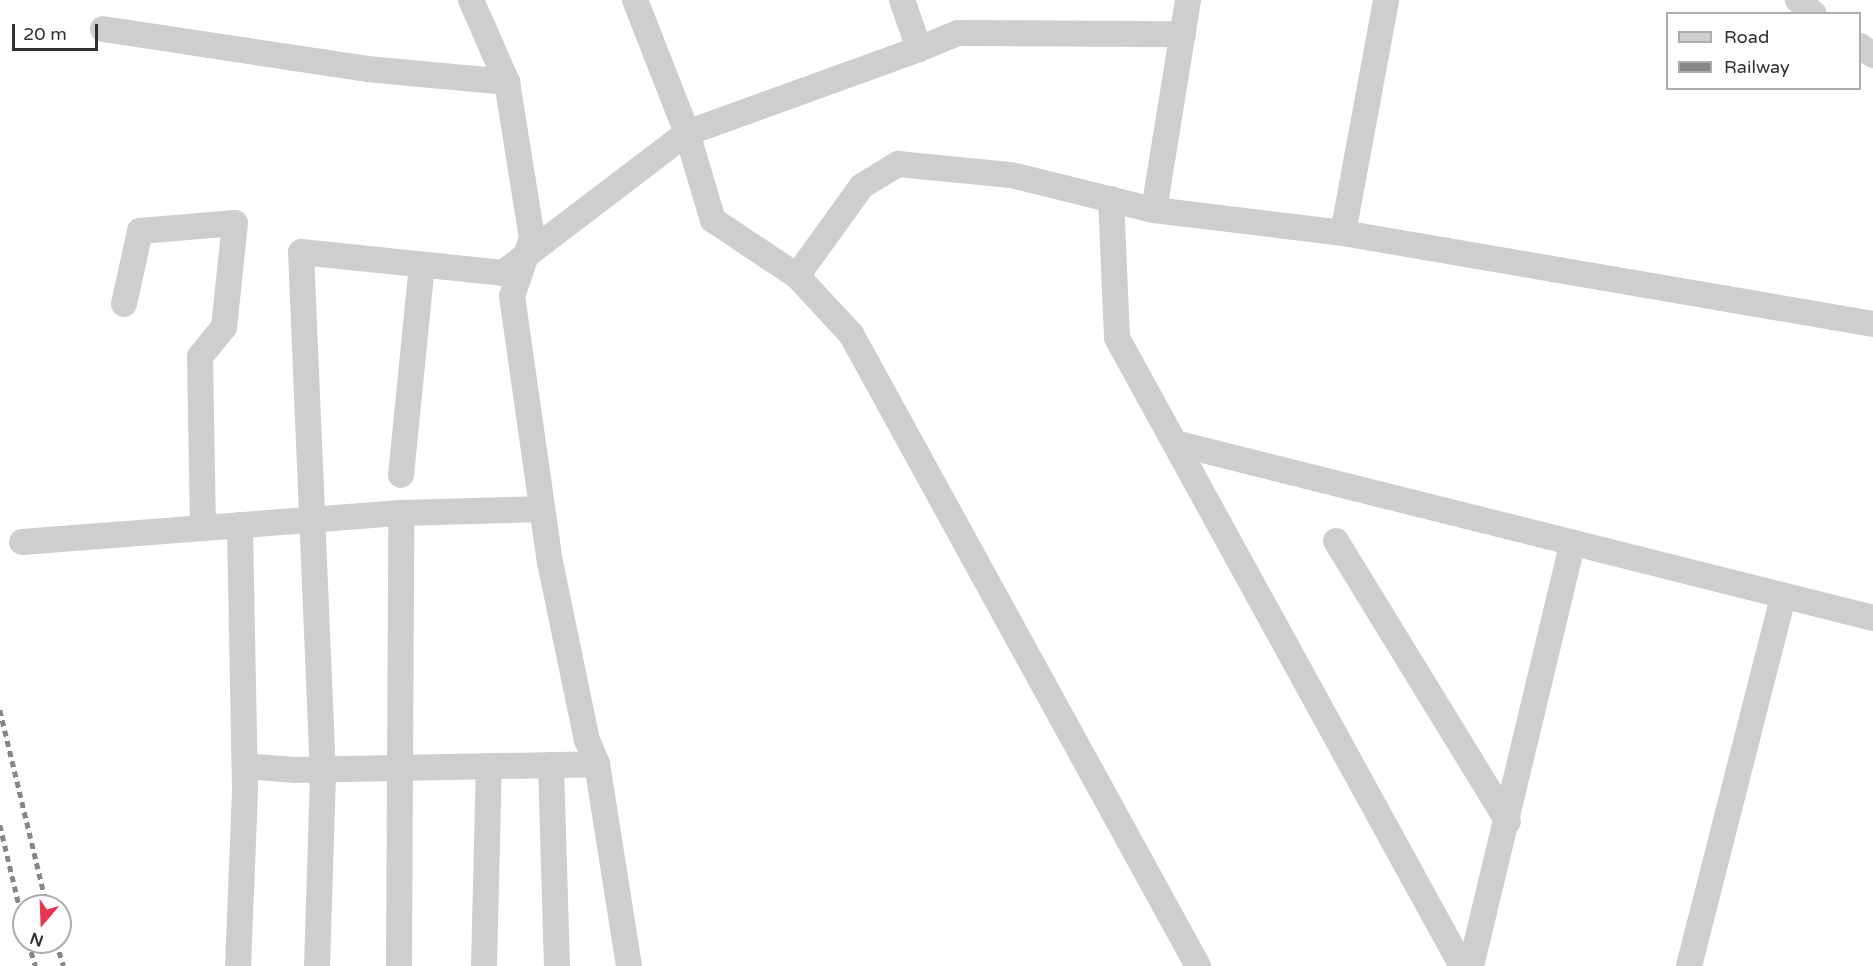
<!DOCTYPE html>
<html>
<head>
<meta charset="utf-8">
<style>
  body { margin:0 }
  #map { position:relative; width:1873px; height:966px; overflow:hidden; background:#fff; font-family:"Varela Round",sans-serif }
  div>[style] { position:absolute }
  .street>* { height:26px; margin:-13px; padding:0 13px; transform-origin:13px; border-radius:13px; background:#cecece }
  .rail>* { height:4.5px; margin-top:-2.25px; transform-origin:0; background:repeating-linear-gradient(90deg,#868686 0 6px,transparent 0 10.5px) }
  span { translate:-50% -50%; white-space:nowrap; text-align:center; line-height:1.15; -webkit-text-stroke:6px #fff; paint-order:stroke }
  .legend { position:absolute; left:1666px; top:12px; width:195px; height:78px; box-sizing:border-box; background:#fff; border:2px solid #adadad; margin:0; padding:8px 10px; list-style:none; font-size:18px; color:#313131 }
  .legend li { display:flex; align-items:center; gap:12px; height:30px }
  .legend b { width:30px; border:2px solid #adadad }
  .north { position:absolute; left:12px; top:894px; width:60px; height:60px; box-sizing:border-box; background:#fff; border:2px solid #adadad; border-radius:50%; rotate:199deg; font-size:16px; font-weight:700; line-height:24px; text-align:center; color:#313131 }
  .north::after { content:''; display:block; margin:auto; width:21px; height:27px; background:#e7344f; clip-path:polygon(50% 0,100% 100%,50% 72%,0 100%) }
  .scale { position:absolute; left:12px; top:24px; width:86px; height:27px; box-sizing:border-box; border:3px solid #313131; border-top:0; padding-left:8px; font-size:18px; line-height:21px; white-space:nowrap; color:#313131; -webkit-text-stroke:4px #fff; paint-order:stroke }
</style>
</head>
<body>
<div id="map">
  <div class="street">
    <div style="left:471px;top:0;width:90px;rotate:66.3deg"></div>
    <div style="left:507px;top:82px;width:158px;rotate:80.9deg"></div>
    <div style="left:532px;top:238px;width:61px;rotate:109deg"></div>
    <div style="left:512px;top:296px;width:269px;rotate:81.9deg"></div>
    <div style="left:550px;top:562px;width:182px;rotate:78.3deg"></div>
    <div style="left:587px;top:740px;width:26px;rotate:67deg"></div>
    <div style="left:597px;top:764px;width:205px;rotate:81deg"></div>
    <div style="left:635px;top:0;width:143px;rotate:68.6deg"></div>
    <div style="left:687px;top:133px;width:91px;rotate:73.4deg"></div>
    <div style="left:713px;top:220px;width:101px;rotate:33.7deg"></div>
    <div style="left:797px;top:276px;width:79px;rotate:47deg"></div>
    <div style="left:851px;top:334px;width:721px;rotate:61.23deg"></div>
    <div style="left:1798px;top:0;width:21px;rotate:41deg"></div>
    <div style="left:103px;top:29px;width:267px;rotate:8.6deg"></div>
    <div style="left:367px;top:69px;width:141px;rotate:5.3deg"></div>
    <div style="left:1860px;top:46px;width:16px;rotate:35deg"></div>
    <div style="left:919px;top:49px;width:42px;rotate:-22.3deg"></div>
    <div style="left:958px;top:33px;width:225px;rotate:0.3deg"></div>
    <div style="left:1111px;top:199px;width:139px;rotate:87.5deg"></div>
    <div style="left:1117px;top:338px;width:717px;rotate:61.22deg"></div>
    <div style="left:1154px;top:210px;width:213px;rotate:-80.8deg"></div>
    <div style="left:1343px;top:233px;width:237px;rotate:-79.5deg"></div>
    <div style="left:797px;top:276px;width:111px;rotate:-54.2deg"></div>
    <div style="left:862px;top:186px;width:42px;rotate:-31.4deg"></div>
    <div style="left:898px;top:164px;width:114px;rotate:5.6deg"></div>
    <div style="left:1011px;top:175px;width:147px;rotate:13.8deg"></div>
    <div style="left:1154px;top:210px;width:190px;rotate:6.9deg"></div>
    <div style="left:1343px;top:233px;width:538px;rotate:9.74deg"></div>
    <div style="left:124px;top:304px;width:75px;rotate:-77.6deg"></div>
    <div style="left:140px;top:231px;width:95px;rotate:-4.8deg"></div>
    <div style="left:235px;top:223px;width:105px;rotate:96deg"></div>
    <div style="left:224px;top:327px;width:38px;rotate:129deg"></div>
    <div style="left:200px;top:357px;width:171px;rotate:89deg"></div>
    <div style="left:1175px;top:443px;width:720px;rotate:14.07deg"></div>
    <div style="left:401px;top:475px;width:211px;rotate:-84.3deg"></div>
    <div style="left:1336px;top:541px;width:329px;rotate:58.5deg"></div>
    <div style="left:22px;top:542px;width:380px;rotate:-4.4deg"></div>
    <div style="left:401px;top:513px;width:141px;rotate:-1.6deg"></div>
    <div style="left:551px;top:765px;width:201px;rotate:88.3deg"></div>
    <div style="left:245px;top:766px;width:50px;rotate:4.6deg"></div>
    <div style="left:295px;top:770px;width:302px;rotate:-1.1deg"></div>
    <div style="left:238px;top:966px;width:177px;rotate:-87.7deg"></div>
    <div style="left:245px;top:789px;width:264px;rotate:-91.1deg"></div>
    <div style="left:317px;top:966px;width:191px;rotate:-88.2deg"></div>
    <div style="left:323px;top:775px;width:523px;rotate:-92.41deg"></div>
    <div style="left:301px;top:252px;width:203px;rotate:5.9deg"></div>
    <div style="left:503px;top:273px;width:231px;rotate:-37.3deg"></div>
    <div style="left:687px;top:133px;width:247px;rotate:-19.9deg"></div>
    <div style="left:919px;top:49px;width:52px;rotate:-109.1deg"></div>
    <div style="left:399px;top:966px;width:453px;rotate:-89.7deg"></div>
    <div style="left:484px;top:966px;width:200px;rotate:-88.6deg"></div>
    <div style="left:1471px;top:966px;width:434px;rotate:-76.5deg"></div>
    <div style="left:1689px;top:966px;width:381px;rotate:-75.7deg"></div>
  </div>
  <div class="rail">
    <div style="left:0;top:710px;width:202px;rotate:76.5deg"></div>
    <div style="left:0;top:825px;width:104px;rotate:76.6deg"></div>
    <div style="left:28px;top:942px;width:25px;rotate:72deg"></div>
    <div style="left:56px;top:942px;width:25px;rotate:72deg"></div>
  </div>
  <ul class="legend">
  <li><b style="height:8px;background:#cecece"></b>Road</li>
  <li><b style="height:8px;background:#868686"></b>Railway</li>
  </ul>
  <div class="north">N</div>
  <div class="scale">20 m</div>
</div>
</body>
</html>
